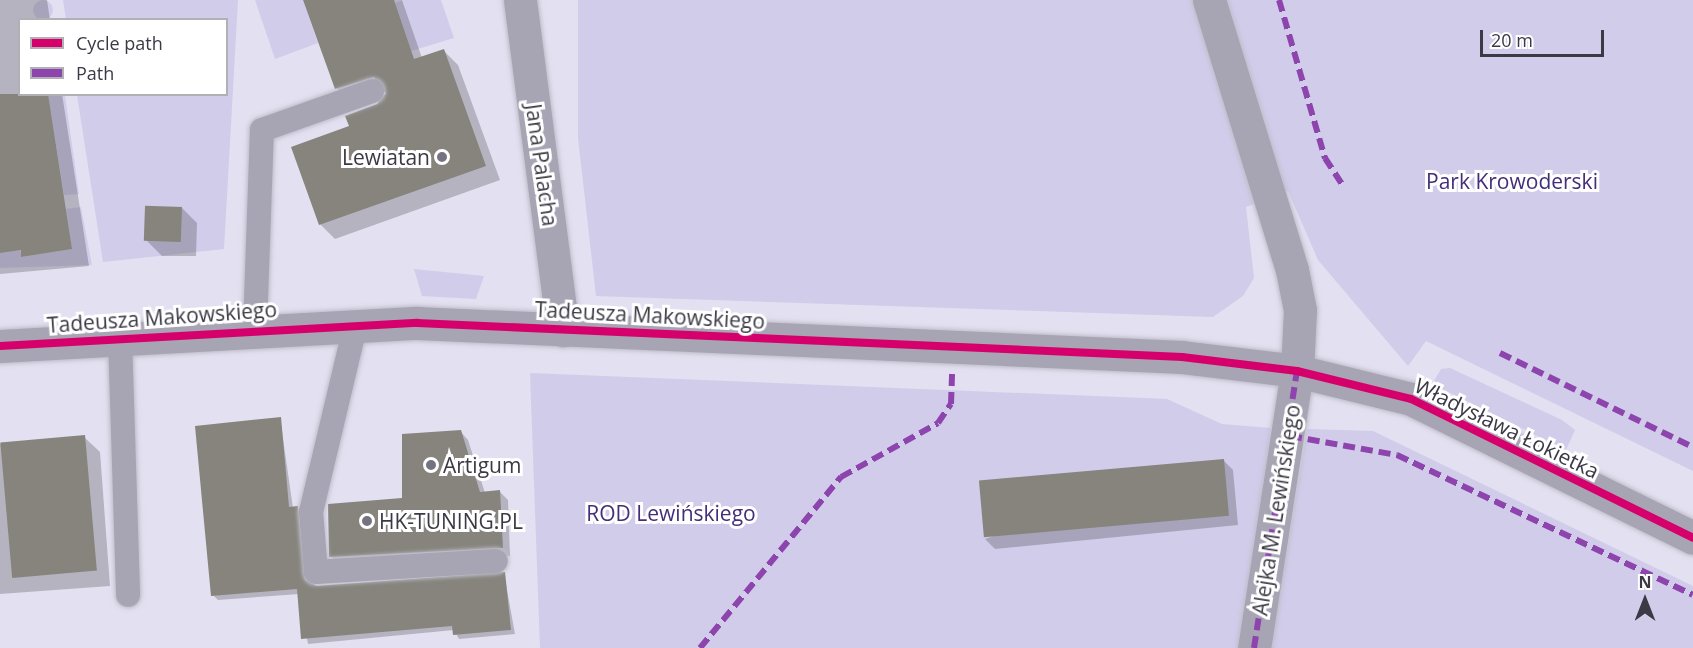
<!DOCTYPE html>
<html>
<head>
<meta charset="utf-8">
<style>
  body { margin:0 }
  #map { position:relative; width:1693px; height:648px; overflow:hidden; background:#e3e0f1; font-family:"Open Sans",sans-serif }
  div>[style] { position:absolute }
  .green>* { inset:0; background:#d1ccea }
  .round { border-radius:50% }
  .shadow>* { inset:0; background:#0003 }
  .building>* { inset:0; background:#86847c; transform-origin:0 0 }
  .roads { filter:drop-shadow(0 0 2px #bfbdc9) drop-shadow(0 0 2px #bfbdc9) }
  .service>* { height:24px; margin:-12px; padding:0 12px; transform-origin:12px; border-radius:12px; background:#a7a4b4 }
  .minor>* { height:33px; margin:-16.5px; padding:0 16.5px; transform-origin:16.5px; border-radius:16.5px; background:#a7a4b4 }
  .tertiary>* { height:33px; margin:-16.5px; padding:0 16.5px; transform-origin:16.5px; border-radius:16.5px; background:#a7a4b4 }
  .quiet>* { height:6px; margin-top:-3px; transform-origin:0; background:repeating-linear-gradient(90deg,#8e44ad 0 12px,transparent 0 18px) }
  .cycleway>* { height:8px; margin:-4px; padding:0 4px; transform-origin:4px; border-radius:4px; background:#d6006c }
  .dots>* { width:16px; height:16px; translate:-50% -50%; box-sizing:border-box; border:3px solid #fff; border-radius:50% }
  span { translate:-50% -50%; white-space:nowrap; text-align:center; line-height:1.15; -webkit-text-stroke:6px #fff; paint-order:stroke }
  .poi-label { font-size:21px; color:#3b3944 }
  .right { translate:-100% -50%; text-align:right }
  .left { translate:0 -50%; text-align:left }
  .street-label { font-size:21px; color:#3b3944 }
  .park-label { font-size:21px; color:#442e79 }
  .legend { position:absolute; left:18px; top:18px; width:210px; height:78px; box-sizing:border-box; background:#fff; border:2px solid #b1b0b4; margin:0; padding:8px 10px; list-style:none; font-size:18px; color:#3b3944 }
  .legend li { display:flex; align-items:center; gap:12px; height:30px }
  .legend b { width:30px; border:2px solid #b1b0b4 }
  .north { position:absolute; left:1615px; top:570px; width:60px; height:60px; -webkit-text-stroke:4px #fff; paint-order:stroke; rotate:0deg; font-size:16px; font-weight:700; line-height:24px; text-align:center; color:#3b3944 }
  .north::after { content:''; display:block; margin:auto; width:21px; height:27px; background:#3b3944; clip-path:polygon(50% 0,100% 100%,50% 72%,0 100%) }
  .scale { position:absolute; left:1480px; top:30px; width:124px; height:27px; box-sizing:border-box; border:3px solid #3b3944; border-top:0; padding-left:8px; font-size:18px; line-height:21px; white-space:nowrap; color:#3b3944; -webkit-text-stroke:4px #fff; paint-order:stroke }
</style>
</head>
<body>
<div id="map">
  <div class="green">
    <div class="round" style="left:33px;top:0;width:20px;height:20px"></div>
    <div style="clip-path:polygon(63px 0,238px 0,224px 249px,103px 262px,77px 95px,226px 94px,226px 20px,66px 19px)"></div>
    <div style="clip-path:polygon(255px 0,303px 0,318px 43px,275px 59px)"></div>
    <div style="clip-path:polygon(403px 0,441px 0,454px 38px,411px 51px,395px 3px)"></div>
    <div style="clip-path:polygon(578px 0,1693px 0,1693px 471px,1426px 341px,1408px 366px,1318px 260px,1288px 191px,1246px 207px,1254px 278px,1243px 296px,1213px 317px,596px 296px,578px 138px)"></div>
    <div style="clip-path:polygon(48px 95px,65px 95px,79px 194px,64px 195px)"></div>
    <div style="clip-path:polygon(81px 207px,92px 265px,0 268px,0 253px,20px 250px,22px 257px,72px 249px,66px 209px)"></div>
    <div style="clip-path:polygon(414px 269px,484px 276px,476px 299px,422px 296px)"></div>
    <div style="clip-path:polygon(1450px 368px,1562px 420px,1575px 430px,1566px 450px,1432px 384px,1441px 369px)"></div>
    <div style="clip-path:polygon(530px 373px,1167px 399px,1222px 424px,1271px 428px,1242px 648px,540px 648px)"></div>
    <div style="clip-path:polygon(1307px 429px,1373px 431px,1693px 586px,1693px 648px,1271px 648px)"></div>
  </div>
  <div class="shadow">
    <div style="clip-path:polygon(0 0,47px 0,50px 20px,20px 20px,20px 94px,62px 94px,89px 266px,0 274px)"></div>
    <div style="clip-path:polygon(306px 0,402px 0,422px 58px,444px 51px,458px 65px,500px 180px,335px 239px,320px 224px,351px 127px,384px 102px,386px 92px,351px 103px,337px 88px)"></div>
    <div style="clip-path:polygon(182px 208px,197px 223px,196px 256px,162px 256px,147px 241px)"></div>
    <div style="clip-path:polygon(280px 418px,293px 508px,302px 513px,311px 586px,504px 573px,515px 634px,459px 639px,454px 630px,308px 644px,299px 594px,218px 600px,213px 595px)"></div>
    <div style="clip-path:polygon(460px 431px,468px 440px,485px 493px,500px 492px,508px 500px,510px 556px,339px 564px,330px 556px,329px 505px,404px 499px)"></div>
    <div style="clip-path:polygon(84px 437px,100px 452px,110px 586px,0 594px,0 444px)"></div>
    <div style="clip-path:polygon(1223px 460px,1233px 470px,1238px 525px,995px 549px,985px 539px)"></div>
  </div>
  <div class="building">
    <div style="clip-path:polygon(303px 0,394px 0,414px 59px,444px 49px,486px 166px,319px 225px,291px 147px,349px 126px,345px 116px,377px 104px,386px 93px,374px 77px,335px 89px)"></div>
    <div style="clip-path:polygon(0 94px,48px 94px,72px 249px,21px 257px,21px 250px,0 253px)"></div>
    <div style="left:182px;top:207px;width:35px;height:37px;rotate:92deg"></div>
    <div style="clip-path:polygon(281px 417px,289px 507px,298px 506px,305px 580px,317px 586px,505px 572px,511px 630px,453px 635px,452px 626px,301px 639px,297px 589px,211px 596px,195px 426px)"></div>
    <div style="clip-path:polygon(461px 430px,480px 492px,500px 490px,503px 548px,329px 557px,328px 504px,402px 498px,402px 434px)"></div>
    <div style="left:85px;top:435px;width:136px;height:85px;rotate:85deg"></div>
    <div style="left:1224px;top:459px;width:57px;height:246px;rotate:85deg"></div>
  </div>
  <div class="roads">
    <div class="service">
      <div style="left:356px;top:323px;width:194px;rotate:103.4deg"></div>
      <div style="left:311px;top:512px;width:60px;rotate:85.2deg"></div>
      <div style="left:316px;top:572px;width:180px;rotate:-3.5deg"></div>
      <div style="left:255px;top:329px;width:199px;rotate:-88deg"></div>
      <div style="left:262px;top:130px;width:117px;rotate:-19.5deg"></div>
      <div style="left:120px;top:337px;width:258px;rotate:88.2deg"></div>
    </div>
    <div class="minor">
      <div style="left:520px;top:0;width:333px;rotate:82.6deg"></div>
      <div style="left:0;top:346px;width:418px;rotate:-3.2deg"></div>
      <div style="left:417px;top:323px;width:766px;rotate:2.54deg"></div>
      <div style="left:1182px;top:357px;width:116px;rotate:6.9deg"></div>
      <div style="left:1297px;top:371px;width:280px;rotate:98.8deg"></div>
    </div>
    <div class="tertiary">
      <div style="left:1209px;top:0;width:282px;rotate:72.9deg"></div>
      <div style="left:1292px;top:270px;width:41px;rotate:78.7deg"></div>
      <div style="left:1300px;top:310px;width:61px;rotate:92.8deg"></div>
      <div style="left:1297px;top:371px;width:117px;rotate:13.8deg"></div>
      <div style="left:1411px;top:399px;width:314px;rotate:26.2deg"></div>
    </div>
  </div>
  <div class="quiet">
    <div style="left:1279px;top:0;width:165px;rotate:73.8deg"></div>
    <div style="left:1325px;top:158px;width:31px;rotate:57deg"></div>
    <div style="left:1500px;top:353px;width:215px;rotate:26deg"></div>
    <div style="left:1290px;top:436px;width:109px;rotate:10.1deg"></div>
    <div style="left:1397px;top:455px;width:327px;rotate:25.3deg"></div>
    <div style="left:700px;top:648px;width:222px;rotate:-50.5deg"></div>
    <div style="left:841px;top:477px;width:111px;rotate:-29.1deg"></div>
    <div style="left:938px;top:423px;width:23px;rotate:-56deg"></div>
    <div style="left:951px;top:404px;width:33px;rotate:-88deg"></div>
    <div style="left:1254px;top:648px;width:280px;rotate:-81.2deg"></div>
  </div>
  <div class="cycleway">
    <div style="left:0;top:346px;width:418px;rotate:-3.2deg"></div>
    <div style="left:417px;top:323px;width:766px;rotate:2.54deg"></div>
    <div style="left:1182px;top:357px;width:116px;rotate:6.9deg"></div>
    <div style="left:1297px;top:371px;width:117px;rotate:13.8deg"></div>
    <div style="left:1411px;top:399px;width:314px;rotate:26.2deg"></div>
  </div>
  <div class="dots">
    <div style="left:442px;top:157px;background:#767381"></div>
    <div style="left:431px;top:465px;background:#767381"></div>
    <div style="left:367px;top:521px;background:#767381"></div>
  </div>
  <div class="poi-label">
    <span class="right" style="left:430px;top:157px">Lewiatan</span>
    <span class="left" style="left:443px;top:465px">Artigum</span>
    <span class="left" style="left:379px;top:521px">HK-TUNING.PL</span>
  </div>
  <div class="street-label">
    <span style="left:542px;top:165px;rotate:82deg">Jana Palacha</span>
    <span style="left:650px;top:315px;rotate:3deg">Tadeusza Makowskiego</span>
    <span style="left:162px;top:317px;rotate:-4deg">Tadeusza Makowskiego</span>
    <span style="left:1507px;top:428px;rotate:26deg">Władysława Łokietka</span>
    <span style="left:1276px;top:510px;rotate:-81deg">Alejka M. Lewińskiego</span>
  </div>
  <div class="park-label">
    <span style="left:1512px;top:181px">Park Krowoderski</span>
    <span style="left:671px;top:513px">ROD Lewińskiego</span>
  </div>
  <ul class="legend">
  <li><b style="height:8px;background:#d6006c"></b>Cycle path</li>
  <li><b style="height:8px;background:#8e44ad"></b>Path</li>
  </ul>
  <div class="north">N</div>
  <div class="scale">20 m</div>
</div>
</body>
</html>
